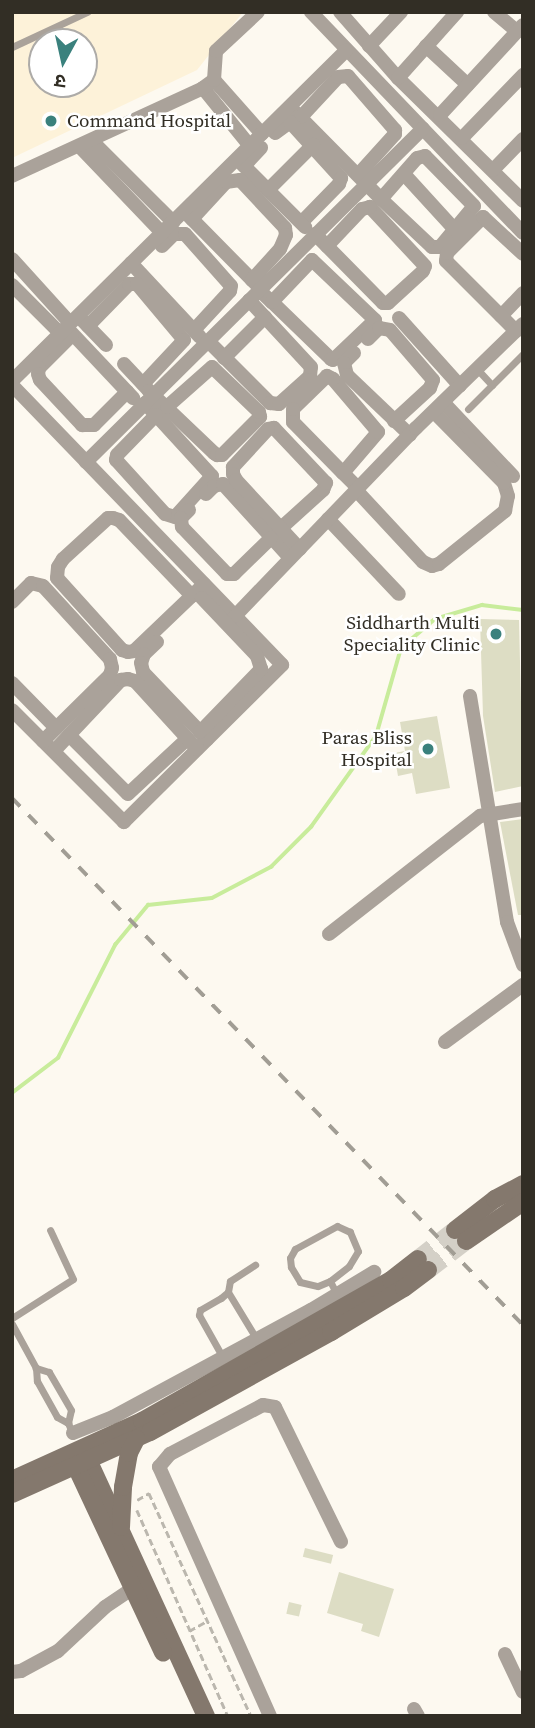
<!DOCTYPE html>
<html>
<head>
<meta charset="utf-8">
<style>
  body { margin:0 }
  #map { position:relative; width:535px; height:1728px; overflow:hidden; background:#fdf9f0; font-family:"Source Serif 4","Noto Sans Devanagari",serif }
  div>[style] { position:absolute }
  .built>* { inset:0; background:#fdf2d9 }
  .stream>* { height:3.5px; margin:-1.75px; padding:0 1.75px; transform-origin:1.75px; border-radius:1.75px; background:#c8ec9b }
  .building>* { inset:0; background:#ddddc4; transform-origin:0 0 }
  .secondary-tunnel>* { height:18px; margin-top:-9px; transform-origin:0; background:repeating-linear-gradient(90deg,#d4d0c7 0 18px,transparent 0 27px) }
  .path>* { height:2.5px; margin-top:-1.25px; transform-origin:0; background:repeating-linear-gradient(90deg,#bbb7ae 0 7px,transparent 0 10.5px) }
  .lane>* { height:7px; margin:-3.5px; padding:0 3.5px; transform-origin:3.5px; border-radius:3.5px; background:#aaa29a }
  .street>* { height:14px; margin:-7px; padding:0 7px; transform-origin:7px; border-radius:7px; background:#aaa29a }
  .secondary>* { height:18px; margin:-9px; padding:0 9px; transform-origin:9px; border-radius:9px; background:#84786d }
  .rail>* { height:3.5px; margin-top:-1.75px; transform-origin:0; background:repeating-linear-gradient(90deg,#a19d94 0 12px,transparent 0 24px) }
  .dots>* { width:19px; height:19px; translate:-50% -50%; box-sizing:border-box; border:4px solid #fff; border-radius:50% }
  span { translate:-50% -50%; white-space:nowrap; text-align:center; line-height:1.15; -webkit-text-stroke:5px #fff; paint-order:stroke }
  .poi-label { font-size:19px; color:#322e25 }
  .left { translate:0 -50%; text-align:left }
  .right { translate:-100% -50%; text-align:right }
  .frame { position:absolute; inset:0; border:14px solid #322e25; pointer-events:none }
  .north { position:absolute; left:28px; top:28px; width:70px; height:70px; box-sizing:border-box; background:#fff; border:2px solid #adaba8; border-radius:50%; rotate:188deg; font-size:19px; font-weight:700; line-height:28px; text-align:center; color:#322e25 }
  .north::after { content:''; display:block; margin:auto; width:24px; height:32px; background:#3a817d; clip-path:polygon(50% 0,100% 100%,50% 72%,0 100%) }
</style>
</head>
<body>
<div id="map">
  <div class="built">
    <div style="clip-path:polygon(evenodd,12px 12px,243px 12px,197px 70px,12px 158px,12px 12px,42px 42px,84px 42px,84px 84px,42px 84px,42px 42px)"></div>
  </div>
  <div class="stream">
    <div style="left:12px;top:1093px;width:58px;rotate:-37.3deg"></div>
    <div style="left:58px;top:1058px;width:127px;rotate:-63.2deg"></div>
    <div style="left:115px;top:945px;width:52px;rotate:-50.5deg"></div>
    <div style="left:148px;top:905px;width:64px;rotate:-6.2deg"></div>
    <div style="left:212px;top:898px;width:67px;rotate:-27.7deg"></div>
    <div style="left:271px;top:867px;width:57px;rotate:-45deg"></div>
    <div style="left:311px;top:827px;width:112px;rotate:-54.5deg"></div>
    <div style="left:376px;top:736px;width:91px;rotate:-74.1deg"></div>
    <div style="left:401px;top:648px;width:45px;rotate:-40.5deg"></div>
    <div style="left:435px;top:619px;width:49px;rotate:-16.6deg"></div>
    <div style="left:482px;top:605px;width:41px;rotate:7deg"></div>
  </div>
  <div class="building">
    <div style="clip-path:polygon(480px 619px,519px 620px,523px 786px,495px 792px,483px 716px)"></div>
    <div style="clip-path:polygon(437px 716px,450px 788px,416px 794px,412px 773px,398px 776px,394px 753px,405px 751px,400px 722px)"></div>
    <div style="clip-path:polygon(523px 819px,523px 915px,518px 915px,500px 822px)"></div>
    <div style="left:305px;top:1548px;width:29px;height:9px;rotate:14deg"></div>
    <div style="clip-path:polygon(339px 1572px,394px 1589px,379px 1637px,361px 1631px,363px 1624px,327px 1613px)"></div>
    <div style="left:289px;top:1602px;width:13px;height:12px;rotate:13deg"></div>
  </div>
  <div class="secondary-tunnel">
    <div style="left:418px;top:1259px;width:47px;rotate:-38.1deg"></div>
    <div style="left:428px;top:1270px;width:48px;rotate:-37.3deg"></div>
  </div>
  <div class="path">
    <div style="left:137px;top:1500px;width:14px;rotate:-30deg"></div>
    <div style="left:149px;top:1493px;width:245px;rotate:65.4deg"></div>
    <div style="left:137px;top:1510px;width:225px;rotate:66.2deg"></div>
    <div style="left:189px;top:1631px;width:21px;rotate:-29deg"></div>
  </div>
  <div class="lane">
    <div style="left:12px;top:47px;width:83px;rotate:-25deg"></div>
    <div style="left:477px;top:369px;width:22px;rotate:47deg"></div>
    <div style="left:468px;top:409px;width:78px;rotate:-45deg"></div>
    <div style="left:330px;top:1281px;width:24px;rotate:-38deg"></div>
    <div style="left:349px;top:1266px;width:17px;rotate:-59deg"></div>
    <div style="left:358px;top:1251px;width:21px;rotate:-113deg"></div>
    <div style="left:350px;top:1232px;width:14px;rotate:-155deg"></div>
    <div style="left:337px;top:1226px;width:48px;rotate:151.3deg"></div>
    <div style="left:295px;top:1249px;width:10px;rotate:119deg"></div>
    <div style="left:290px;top:1258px;width:9px;rotate:84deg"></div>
    <div style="left:291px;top:1267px;width:17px;rotate:59deg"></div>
    <div style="left:300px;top:1282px;width:18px;rotate:13deg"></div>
    <div style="left:318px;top:1286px;width:13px;rotate:-23deg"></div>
    <div style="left:330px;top:1281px;width:16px;rotate:63deg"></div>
    <div style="left:228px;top:1292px;width:54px;rotate:58.7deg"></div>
    <div style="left:12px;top:1318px;width:72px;rotate:-32.6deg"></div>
    <div style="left:73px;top:1279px;width:54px;rotate:-115.1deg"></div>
    <div style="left:12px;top:1324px;width:50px;rotate:61.4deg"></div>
    <div style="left:222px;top:1356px;width:47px;rotate:-119.3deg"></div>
    <div style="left:199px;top:1315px;width:5px;rotate:-79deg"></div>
    <div style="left:200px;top:1310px;width:24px;rotate:-30deg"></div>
    <div style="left:221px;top:1298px;width:9px;rotate:-41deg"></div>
    <div style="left:228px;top:1292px;width:11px;rotate:-80deg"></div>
    <div style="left:230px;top:1281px;width:30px;rotate:-33deg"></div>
    <div style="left:68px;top:1423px;width:13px;rotate:-77deg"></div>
    <div style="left:71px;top:1410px;width:44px;rotate:-120.1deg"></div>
    <div style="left:49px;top:1372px;width:14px;rotate:-163deg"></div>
    <div style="left:36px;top:1368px;width:13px;rotate:86deg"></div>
    <div style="left:37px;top:1381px;width:41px;rotate:60.9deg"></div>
    <div style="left:57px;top:1417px;width:13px;rotate:29deg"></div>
    <div style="left:68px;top:1423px;width:13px;rotate:67deg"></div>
  </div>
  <div class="street">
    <div style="left:311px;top:12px;width:306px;rotate:46.2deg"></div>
    <div style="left:340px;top:12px;width:88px;rotate:48.7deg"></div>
    <div style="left:398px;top:78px;width:175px;rotate:44.5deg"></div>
    <div style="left:494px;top:12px;width:30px;rotate:40deg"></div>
    <div style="left:369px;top:46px;width:47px;rotate:-46.7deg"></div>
    <div style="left:426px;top:46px;width:57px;rotate:42.9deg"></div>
    <div style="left:398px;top:78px;width:89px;rotate:-48.2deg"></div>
    <div style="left:214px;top:80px;width:72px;rotate:48.4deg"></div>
    <div style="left:203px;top:88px;width:75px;rotate:51deg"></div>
    <div style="left:290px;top:107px;width:129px;rotate:45.3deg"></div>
    <div style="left:381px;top:199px;width:70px;rotate:43.3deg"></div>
    <div style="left:432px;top:247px;width:8px"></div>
    <div style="left:440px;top:247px;width:53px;rotate:-50.3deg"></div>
    <div style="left:474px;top:206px;width:70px;rotate:-134.4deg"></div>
    <div style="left:425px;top:156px;width:8px;rotate:166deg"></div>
    <div style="left:417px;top:158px;width:55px;rotate:131.3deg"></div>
    <div style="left:440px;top:115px;width:122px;rotate:-47.3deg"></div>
    <div style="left:301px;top:117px;width:54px;rotate:-47.2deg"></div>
    <div style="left:338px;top:77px;width:10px;rotate:-6deg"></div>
    <div style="left:348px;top:76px;width:72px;rotate:49deg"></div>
    <div style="left:395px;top:130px;width:4px;rotate:90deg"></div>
    <div style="left:395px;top:134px;width:55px;rotate:132.1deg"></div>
    <div style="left:275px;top:133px;width:19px;rotate:-36deg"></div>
    <div style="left:290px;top:122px;width:76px;rotate:47.7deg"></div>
    <div style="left:341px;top:178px;width:6px;rotate:108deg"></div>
    <div style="left:339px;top:184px;width:54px;rotate:134.3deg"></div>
    <div style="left:462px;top:138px;width:88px;rotate:-45.9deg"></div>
    <div style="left:92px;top:141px;width:115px;rotate:45deg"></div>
    <div style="left:79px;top:146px;width:120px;rotate:46.3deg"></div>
    <div style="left:238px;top:160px;width:95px;rotate:45deg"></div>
    <div style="left:244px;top:166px;width:25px;rotate:-47deg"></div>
    <div style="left:493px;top:170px;width:43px;rotate:-45.9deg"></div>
    <div style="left:404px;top:174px;width:77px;rotate:47.6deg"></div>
    <div style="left:12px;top:176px;width:210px;rotate:-24.7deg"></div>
    <div style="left:203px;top:88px;width:14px;rotate:-36deg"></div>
    <div style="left:214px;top:80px;width:29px;rotate:-86deg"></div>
    <div style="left:216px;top:51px;width:57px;rotate:-42.9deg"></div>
    <div style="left:268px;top:190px;width:64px;rotate:-45deg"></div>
    <div style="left:185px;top:212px;width:103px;rotate:45.4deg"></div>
    <div style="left:192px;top:219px;width:50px;rotate:-47.4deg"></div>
    <div style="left:226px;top:182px;width:14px;rotate:-8deg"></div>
    <div style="left:240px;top:180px;width:66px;rotate:46.8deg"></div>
    <div style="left:285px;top:228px;width:7px;rotate:82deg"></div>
    <div style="left:286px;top:235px;width:15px;rotate:113deg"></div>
    <div style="left:280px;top:249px;width:42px;rotate:132.1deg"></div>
    <div style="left:315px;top:234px;width:97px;rotate:45.4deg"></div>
    <div style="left:383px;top:303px;width:5px"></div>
    <div style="left:388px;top:303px;width:47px;rotate:-42.4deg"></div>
    <div style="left:423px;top:271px;width:5px;rotate:-68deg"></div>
    <div style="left:425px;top:266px;width:81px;rotate:-133deg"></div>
    <div style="left:370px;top:207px;width:8px;rotate:166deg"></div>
    <div style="left:362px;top:209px;width:51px;rotate:133.4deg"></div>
    <div style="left:162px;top:246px;width:17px;rotate:-45deg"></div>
    <div style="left:174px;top:234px;width:11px"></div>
    <div style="left:185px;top:234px;width:69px;rotate:48.5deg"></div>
    <div style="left:231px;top:286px;width:5px;rotate:101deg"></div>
    <div style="left:230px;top:291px;width:53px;rotate:132.7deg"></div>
    <div style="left:12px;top:259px;width:86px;rotate:47.8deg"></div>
    <div style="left:131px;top:263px;width:101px;rotate:47deg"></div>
    <div style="left:12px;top:285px;width:68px;rotate:45deg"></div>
    <div style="left:259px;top:290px;width:18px;rotate:43deg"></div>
    <div style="left:272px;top:302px;width:82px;rotate:44deg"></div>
    <div style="left:331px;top:359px;width:2px;rotate:27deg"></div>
    <div style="left:333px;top:360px;width:58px;rotate:-43.6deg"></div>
    <div style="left:375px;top:320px;width:87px;rotate:-136.4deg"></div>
    <div style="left:312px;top:260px;width:58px;rotate:133.6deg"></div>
    <div style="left:501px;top:316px;width:32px;rotate:-46deg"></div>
    <div style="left:399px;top:318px;width:91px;rotate:48.1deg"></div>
    <div style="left:81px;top:319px;width:36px;rotate:46deg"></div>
    <div style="left:88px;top:326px;width:59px;rotate:-45.7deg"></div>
    <div style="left:129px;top:284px;width:8px"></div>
    <div style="left:137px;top:284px;width:73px;rotate:50deg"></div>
    <div style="left:184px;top:340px;width:60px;rotate:133deg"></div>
    <div style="left:68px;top:329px;width:95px;rotate:46.7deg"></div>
    <div style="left:516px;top:331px;width:99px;rotate:-135deg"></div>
    <div style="left:446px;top:261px;width:8px;rotate:-83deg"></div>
    <div style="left:447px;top:253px;width:51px;rotate:-45deg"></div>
    <div style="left:483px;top:217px;width:54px;rotate:42.8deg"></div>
    <div style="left:72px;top:335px;width:47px;rotate:135deg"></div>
    <div style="left:39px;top:368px;width:6px;rotate:99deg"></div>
    <div style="left:38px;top:374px;width:6px;rotate:72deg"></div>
    <div style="left:40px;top:380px;width:62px;rotate:47deg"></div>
    <div style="left:82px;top:425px;width:12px"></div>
    <div style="left:94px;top:425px;width:47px;rotate:-45deg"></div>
    <div style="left:368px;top:339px;width:16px;rotate:-45deg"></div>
    <div style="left:379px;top:328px;width:11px;rotate:10deg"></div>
    <div style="left:390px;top:330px;width:66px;rotate:49.3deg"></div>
    <div style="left:433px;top:380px;width:9px;rotate:111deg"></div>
    <div style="left:430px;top:388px;width:49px;rotate:137.5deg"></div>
    <div style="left:208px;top:341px;width:88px;rotate:45deg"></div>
    <div style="left:270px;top:403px;width:9px;rotate:6deg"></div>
    <div style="left:279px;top:404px;width:42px;rotate:-42.1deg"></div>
    <div style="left:310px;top:376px;width:9px;rotate:-84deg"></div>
    <div style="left:311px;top:367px;width:91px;rotate:-132.8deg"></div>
    <div style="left:354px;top:353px;width:14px;rotate:135deg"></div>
    <div style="left:344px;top:363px;width:12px;rotate:76deg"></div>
    <div style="left:347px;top:375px;width:87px;rotate:43.6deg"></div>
    <div style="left:224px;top:358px;width:58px;rotate:-45deg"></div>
    <div style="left:124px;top:364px;width:37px;rotate:47deg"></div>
    <div style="left:149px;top:391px;width:90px;rotate:43.6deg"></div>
    <div style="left:214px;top:453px;width:4px;rotate:34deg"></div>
    <div style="left:217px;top:455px;width:5px"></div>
    <div style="left:222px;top:455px;width:54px;rotate:-45deg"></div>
    <div style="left:260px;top:417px;width:5px;rotate:-101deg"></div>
    <div style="left:259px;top:412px;width:65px;rotate:-136.2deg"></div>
    <div style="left:212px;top:367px;width:60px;rotate:138.4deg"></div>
    <div style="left:12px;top:381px;width:470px;rotate:-44.7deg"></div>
    <div style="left:12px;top:385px;width:389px;rotate:46deg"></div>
    <div style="left:282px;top:665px;width:223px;rotate:135.2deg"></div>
    <div style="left:124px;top:822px;width:158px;rotate:-135deg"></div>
    <div style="left:443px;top:402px;width:102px;rotate:46.6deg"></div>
    <div style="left:145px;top:403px;width:99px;rotate:47.5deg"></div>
    <div style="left:212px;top:476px;width:55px;rotate:132.1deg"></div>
    <div style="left:175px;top:517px;width:10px;rotate:-163deg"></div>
    <div style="left:165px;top:514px;width:73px;rotate:-132.2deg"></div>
    <div style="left:116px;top:460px;width:5px;rotate:-79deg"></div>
    <div style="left:117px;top:455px;width:56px;rotate:-45.7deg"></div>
    <div style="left:86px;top:462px;width:474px;rotate:-44.7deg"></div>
    <div style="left:343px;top:473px;width:54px;rotate:-49.5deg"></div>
    <div style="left:378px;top:432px;width:70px;rotate:-130.3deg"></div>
    <div style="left:333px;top:379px;width:7px;rotate:-153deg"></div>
    <div style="left:327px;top:376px;width:47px;rotate:135.9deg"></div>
    <div style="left:293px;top:409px;width:13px;rotate:90deg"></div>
    <div style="left:293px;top:422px;width:71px;rotate:45.6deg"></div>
    <div style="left:343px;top:473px;width:21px;rotate:45deg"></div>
    <div style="left:356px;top:490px;width:98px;rotate:47.1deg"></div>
    <div style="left:423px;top:562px;width:10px;rotate:24deg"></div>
    <div style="left:432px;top:566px;width:7px;rotate:-16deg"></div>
    <div style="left:439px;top:564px;width:85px;rotate:-38.8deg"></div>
    <div style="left:505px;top:511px;width:15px;rotate:-79deg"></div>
    <div style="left:508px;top:496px;width:14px;rotate:-107deg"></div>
    <div style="left:504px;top:483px;width:100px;rotate:-134.6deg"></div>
    <div style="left:206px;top:494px;width:11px;rotate:-45deg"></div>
    <div style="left:214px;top:486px;width:9px;rotate:-13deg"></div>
    <div style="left:223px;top:484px;width:100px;rotate:47.8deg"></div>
    <div style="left:189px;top:510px;width:11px;rotate:135deg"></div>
    <div style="left:181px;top:518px;width:9px;rotate:84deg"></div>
    <div style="left:182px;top:527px;width:65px;rotate:46.2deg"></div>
    <div style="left:227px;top:574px;width:7px"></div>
    <div style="left:234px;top:574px;width:52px;rotate:-44.2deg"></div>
    <div style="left:328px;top:519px;width:103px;rotate:46.6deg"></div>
    <div style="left:281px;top:528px;width:57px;rotate:-42.1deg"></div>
    <div style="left:323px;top:490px;width:8px;rotate:-67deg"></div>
    <div style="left:326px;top:483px;width:76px;rotate:-133.4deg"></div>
    <div style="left:274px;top:428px;width:6px;rotate:171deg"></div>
    <div style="left:268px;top:429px;width:52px;rotate:132.6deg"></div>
    <div style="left:233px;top:467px;width:7px;rotate:90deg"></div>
    <div style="left:233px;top:474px;width:7px;rotate:63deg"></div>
    <div style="left:236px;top:480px;width:94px;rotate:47.2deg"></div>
    <div style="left:192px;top:596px;width:105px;rotate:-133.8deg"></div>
    <div style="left:119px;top:520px;width:6px;rotate:-162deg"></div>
    <div style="left:113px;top:518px;width:5px;rotate:180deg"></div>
    <div style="left:108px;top:518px;width:61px;rotate:137.7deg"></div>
    <div style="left:63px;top:559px;width:9px;rotate:122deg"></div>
    <div style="left:58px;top:567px;width:11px;rotate:95deg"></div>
    <div style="left:57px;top:578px;width:97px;rotate:47.9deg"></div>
    <div style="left:122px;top:650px;width:6px;rotate:18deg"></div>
    <div style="left:128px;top:652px;width:6px;rotate:-9deg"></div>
    <div style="left:134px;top:651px;width:97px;rotate:-43.7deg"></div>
    <div style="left:12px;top:602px;width:27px;rotate:-45deg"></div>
    <div style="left:31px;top:583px;width:12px;rotate:14deg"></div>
    <div style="left:43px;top:586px;width:99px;rotate:47.5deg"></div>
    <div style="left:110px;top:659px;width:9px;rotate:77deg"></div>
    <div style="left:112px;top:668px;width:7px;rotate:106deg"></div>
    <div style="left:110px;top:675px;width:94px;rotate:135.4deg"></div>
    <div style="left:235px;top:616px;width:261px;rotate:-46.1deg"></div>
    <div style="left:416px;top:428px;width:149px;rotate:-44.2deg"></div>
    <div style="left:157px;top:642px;width:18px;rotate:137deg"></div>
    <div style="left:144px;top:654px;width:9px;rotate:108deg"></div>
    <div style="left:141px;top:663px;width:9px;rotate:77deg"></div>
    <div style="left:143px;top:672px;width:93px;rotate:46.3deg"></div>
    <div style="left:12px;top:683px;width:63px;rotate:45.6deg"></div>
    <div style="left:470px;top:696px;width:229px;rotate:80.7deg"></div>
    <div style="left:507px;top:922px;width:46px;rotate:69.6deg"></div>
    <div style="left:200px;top:732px;width:88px;rotate:-45.9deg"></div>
    <div style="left:261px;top:669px;width:14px;rotate:-107deg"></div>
    <div style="left:257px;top:656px;width:80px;rotate:-133.5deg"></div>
    <div style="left:69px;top:735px;width:83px;rotate:45deg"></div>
    <div style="left:128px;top:794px;width:81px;rotate:-43deg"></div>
    <div style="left:54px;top:751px;width:98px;rotate:-46.7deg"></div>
    <div style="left:121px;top:680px;width:7px;rotate:-8deg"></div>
    <div style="left:128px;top:679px;width:7px;rotate:16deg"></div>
    <div style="left:135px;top:681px;width:92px;rotate:47.6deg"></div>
    <div style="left:329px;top:934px;width:192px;rotate:-38deg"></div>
    <div style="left:480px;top:816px;width:44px;rotate:-9.2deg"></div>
    <div style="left:445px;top:1042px;width:97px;rotate:-36.2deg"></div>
    <div style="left:73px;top:1433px;width:43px;rotate:-21.8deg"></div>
    <div style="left:113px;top:1417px;width:225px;rotate:-28.4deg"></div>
    <div style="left:311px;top:1310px;width:74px;rotate:-31.1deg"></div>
    <div style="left:505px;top:1654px;width:42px;rotate:64.7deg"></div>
    <div style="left:12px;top:1672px;width:9px;rotate:-6deg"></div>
    <div style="left:21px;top:1671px;width:42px;rotate:-28.4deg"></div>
    <div style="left:58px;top:1651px;width:64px;rotate:-43.1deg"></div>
    <div style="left:105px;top:1607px;width:34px;rotate:-34deg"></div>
    <div style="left:414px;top:1709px;width:8px;rotate:60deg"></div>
    <div style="left:270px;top:1716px;width:273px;rotate:-114deg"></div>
    <div style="left:159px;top:1467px;width:17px;rotate:-50deg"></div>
    <div style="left:170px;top:1454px;width:105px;rotate:-27.8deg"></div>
    <div style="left:263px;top:1405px;width:12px;rotate:9deg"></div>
    <div style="left:275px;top:1407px;width:150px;rotate:63.9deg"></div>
  </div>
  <div class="secondary">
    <div style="left:455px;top:1230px;width:51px;rotate:-37.8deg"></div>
    <div style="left:495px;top:1199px;width:32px;rotate:-28deg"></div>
    <div style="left:466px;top:1241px;width:69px;rotate:-34.4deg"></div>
    <div style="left:84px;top:1451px;width:292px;rotate:65.3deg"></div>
    <div style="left:71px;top:1456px;width:217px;rotate:64.9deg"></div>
    <div style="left:12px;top:1480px;width:143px;rotate:-24.4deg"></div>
    <div style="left:142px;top:1421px;width:286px;rotate:-29.5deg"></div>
    <div style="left:391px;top:1280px;width:34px;rotate:-38deg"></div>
    <div style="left:12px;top:1494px;width:151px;rotate:-24.2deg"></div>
    <div style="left:150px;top:1432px;width:207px;rotate:-28.9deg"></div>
    <div style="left:331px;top:1332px;width:85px;rotate:-31.1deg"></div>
    <div style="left:404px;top:1288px;width:30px;rotate:-37deg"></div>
    <div style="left:121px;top:1527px;width:40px;rotate:-87.1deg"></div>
    <div style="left:123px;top:1487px;width:35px;rotate:-80deg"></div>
    <div style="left:129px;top:1453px;width:16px;rotate:-63deg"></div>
  </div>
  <div class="rail">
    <div style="left:12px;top:798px;width:734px;rotate:45.88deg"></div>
  </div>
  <div class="dots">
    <div style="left:51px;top:121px;background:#3a817d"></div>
    <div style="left:496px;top:634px;background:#3a817d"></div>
    <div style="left:428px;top:749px;background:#3a817d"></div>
  </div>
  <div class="poi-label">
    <span class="left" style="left:67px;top:121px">Command Hospital</span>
    <span class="right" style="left:480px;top:634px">Siddharth Multi<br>Speciality Clinic</span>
    <span class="right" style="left:412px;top:749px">Paras Bliss<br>Hospital</span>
  </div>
  <div class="frame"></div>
  <div class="north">उ</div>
</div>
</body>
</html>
